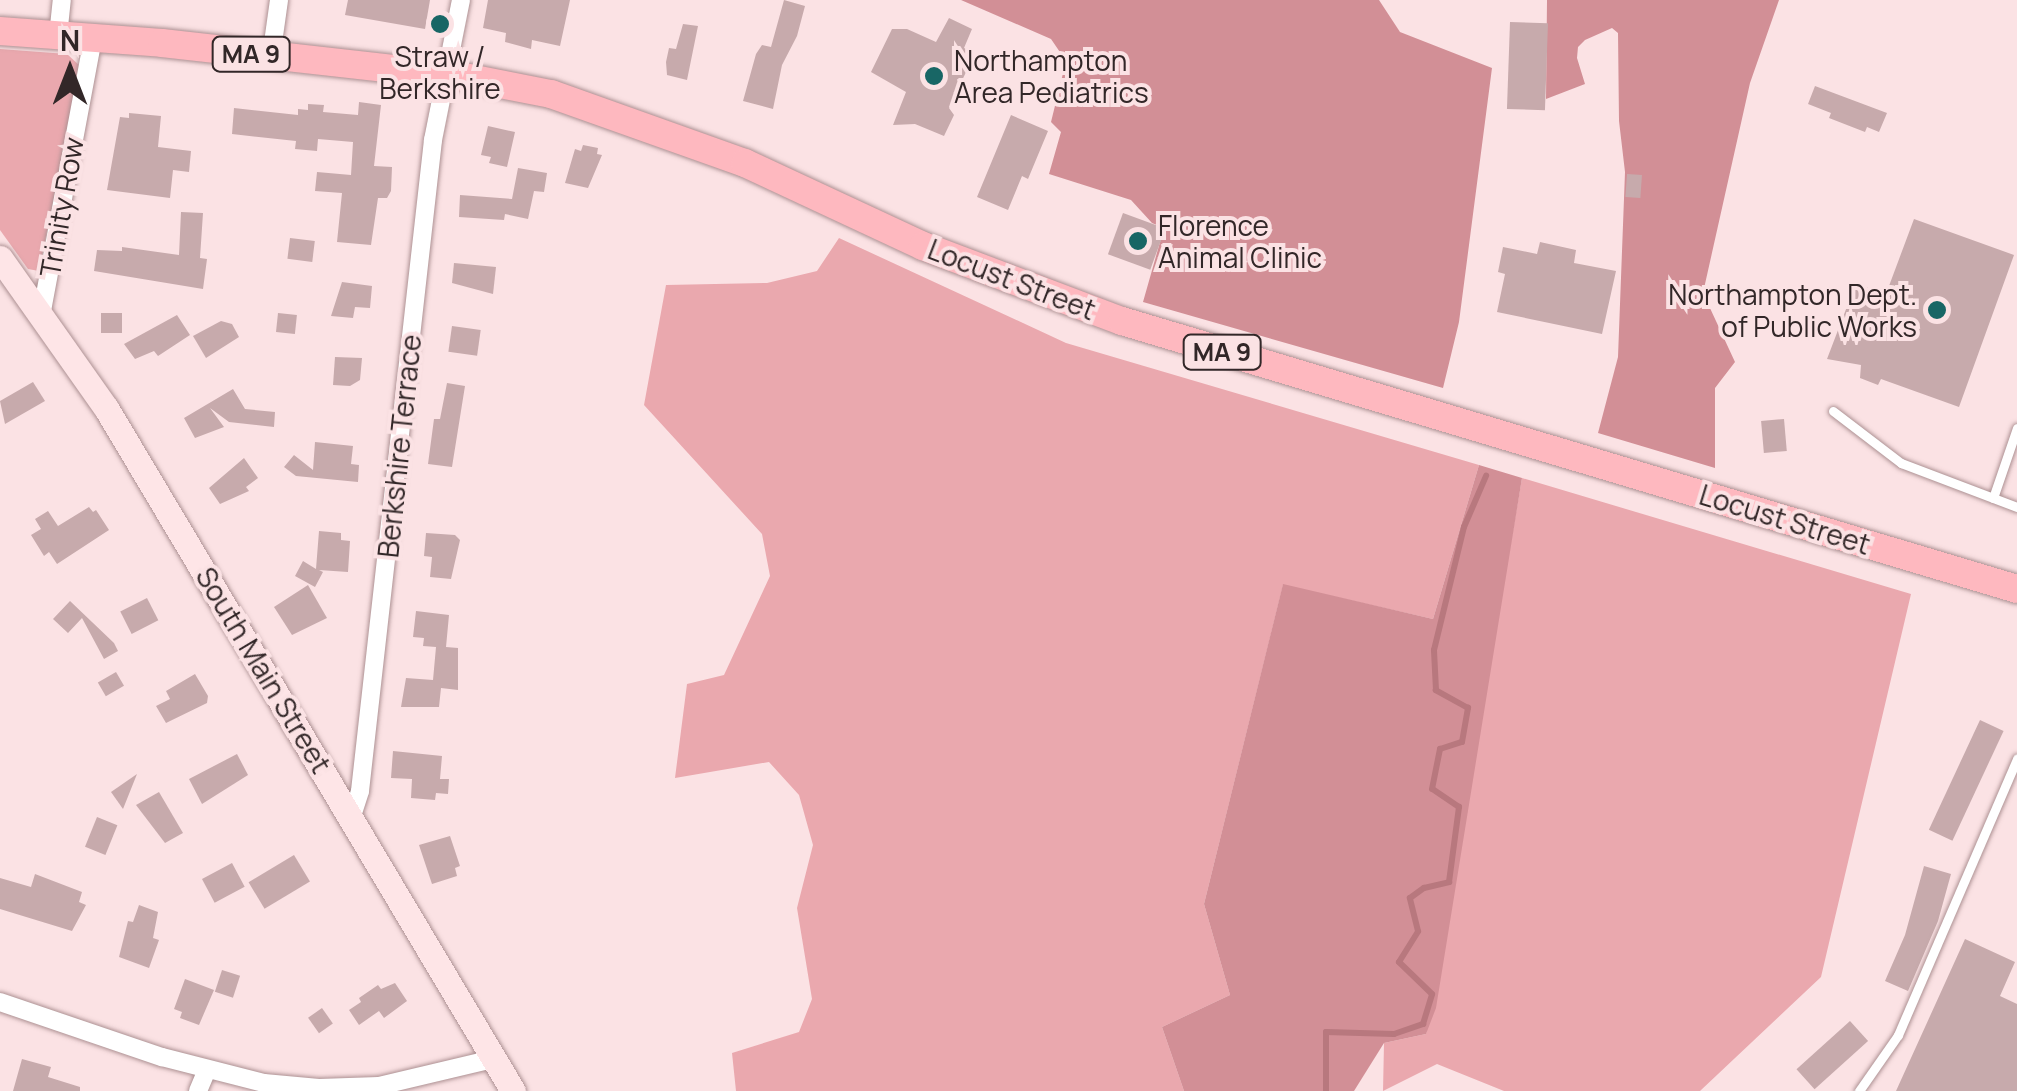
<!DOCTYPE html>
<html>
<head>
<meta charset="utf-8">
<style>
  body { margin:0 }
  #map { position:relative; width:2017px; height:1091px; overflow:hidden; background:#fbe2e4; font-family:Manrope,sans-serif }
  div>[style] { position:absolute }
  .green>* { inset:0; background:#eaa8ae }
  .forest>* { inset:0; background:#d28f96 }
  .stream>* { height:6px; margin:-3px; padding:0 3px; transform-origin:3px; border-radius:3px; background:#b8787e }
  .building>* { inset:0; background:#c7aaac; transform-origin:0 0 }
  .roads { filter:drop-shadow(0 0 2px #ad9193) drop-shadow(0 0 2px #ad9193) }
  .service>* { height:9px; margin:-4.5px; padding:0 4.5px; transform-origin:4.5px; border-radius:4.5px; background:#fff }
  .minor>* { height:18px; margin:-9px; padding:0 9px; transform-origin:9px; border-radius:9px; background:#fff }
  .secondary>* { height:25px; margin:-12.5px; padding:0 12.5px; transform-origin:12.5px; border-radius:12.5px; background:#fee5e7 }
  .trunk>* { height:28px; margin:-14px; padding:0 14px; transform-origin:14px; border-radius:14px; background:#feb8bf }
  .dots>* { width:28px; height:28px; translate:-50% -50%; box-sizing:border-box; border:5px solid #fbe2e4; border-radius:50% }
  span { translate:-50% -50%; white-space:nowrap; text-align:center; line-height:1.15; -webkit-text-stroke:8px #fbe2e4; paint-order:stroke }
  .shield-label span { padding:2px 8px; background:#fbe2e4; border:2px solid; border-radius:8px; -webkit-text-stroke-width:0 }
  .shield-label { font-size:25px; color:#322728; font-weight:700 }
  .poi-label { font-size:28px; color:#322728 }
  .left { translate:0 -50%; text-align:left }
  .right { translate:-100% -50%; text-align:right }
  .street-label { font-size:28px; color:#322728 }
  .north { position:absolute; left:20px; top:20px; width:100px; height:100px; -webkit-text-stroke:8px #fbe2e4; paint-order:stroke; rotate:0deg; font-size:28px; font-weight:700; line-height:40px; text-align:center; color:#322728 }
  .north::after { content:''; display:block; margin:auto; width:35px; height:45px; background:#322728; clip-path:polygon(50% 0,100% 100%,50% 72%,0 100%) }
</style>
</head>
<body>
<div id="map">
  <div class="green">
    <div style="clip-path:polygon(0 49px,67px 54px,80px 66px,39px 271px,28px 269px,0 230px)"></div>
    <div style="clip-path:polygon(839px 238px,1066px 343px,1479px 465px,1433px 619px,1283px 585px,1204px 904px,1230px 995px,1162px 1027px,1184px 1091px,736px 1091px,732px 1053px,799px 1032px,812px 999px,797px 908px,813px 845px,799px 795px,769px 762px,675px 778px,687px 684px,724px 675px,770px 576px,762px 534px,644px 405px,666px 285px,767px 283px,817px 271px)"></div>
    <div style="clip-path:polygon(1522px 478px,1911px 594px,1821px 977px,1700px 1091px,1504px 1091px,1437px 1064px,1383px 1091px,1384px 1043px,1426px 1034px)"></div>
  </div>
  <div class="forest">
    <div style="clip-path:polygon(961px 0,1379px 0,1400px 32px,1492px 68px,1459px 322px,1443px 388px,1143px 302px,1164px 228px,1152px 223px,1131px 200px,1049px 174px,1061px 132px,1051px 122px,1066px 61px,1051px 39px)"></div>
    <div style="clip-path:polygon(1547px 0,1779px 0,1750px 83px,1703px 293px,1735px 362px,1715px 388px,1715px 468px,1598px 433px,1618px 357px,1625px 172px,1619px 121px,1618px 33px,1612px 28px,1585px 40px,1578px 47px,1577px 58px,1585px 84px,1546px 99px)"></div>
    <div style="clip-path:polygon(1479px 465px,1522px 478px,1436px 1008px,1426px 1034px,1384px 1043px,1354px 1091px,1184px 1091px,1162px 1027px,1230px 995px,1204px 904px,1283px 584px,1433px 619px)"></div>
  </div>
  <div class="stream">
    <div style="left:1326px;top:1091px;width:59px;rotate:-90deg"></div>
    <div style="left:1326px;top:1032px;width:68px;rotate:1.7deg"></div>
    <div style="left:1394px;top:1034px;width:31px;rotate:-19deg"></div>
    <div style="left:1423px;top:1024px;width:31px;rotate:-73deg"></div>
    <div style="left:1432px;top:994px;width:46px;rotate:-135.9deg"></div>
    <div style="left:1399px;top:962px;width:36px;rotate:-58deg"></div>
    <div style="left:1418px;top:931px;width:34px;rotate:-104deg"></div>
    <div style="left:1410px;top:898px;width:17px;rotate:-36deg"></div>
    <div style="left:1424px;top:888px;width:26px;rotate:-13deg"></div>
    <div style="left:1449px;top:882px;width:76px;rotate:-82.4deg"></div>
    <div style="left:1459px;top:807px;width:32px;rotate:-146deg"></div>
    <div style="left:1432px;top:789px;width:41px;rotate:-78.7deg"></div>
    <div style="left:1440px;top:749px;width:23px;rotate:-18deg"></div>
    <div style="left:1462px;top:742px;width:35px;rotate:-80deg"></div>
    <div style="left:1468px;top:708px;width:37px;rotate:-151deg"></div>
    <div style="left:1436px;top:690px;width:40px;rotate:-92.9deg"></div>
    <div style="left:1434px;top:650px;width:127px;rotate:-76.3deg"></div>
    <div style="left:1464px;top:527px;width:56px;rotate:-66.7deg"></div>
  </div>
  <div class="building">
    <div style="clip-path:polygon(348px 0,430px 0,425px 29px,345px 15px)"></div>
    <div style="clip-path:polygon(488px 0,570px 0,560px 46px,532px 40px,531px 49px,505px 42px,506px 33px,483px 28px)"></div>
    <div style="clip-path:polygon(784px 0,805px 6px,797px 36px,782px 65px,773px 109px,743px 101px,756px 54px,762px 45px,771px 47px)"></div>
    <div style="clip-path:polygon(949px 18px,972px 29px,964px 48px,975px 53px,949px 108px,954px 115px,944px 136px,915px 124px,893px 125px,906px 92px,871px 72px,892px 29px,907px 29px,936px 42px)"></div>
    <div style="left:1510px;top:22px;width:38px;height:87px;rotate:2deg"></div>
    <div style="clip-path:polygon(683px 24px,698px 26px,687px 80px,667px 75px,666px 62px,669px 48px,676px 49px)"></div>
    <div style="clip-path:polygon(1815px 86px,1887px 113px,1879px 132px,1867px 127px,1865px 132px,1829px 118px,1831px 113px,1808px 104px)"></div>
    <div style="clip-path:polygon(359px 102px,381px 105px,374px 166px,392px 167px,391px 191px,387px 198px,378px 198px,371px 245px,337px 242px,342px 193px,315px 191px,317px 172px,351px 175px,353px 142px,318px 139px,317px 151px,295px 149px,296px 141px,232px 134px,234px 108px,298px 115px,298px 109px,308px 110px,308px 104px,324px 105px,323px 112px,358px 115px)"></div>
    <div style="clip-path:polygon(129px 113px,161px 116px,158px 147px,191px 151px,189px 172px,173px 170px,170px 198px,107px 190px,120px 117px,129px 118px)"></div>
    <div style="clip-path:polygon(1011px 115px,1048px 131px,1028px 179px,1022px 176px,1008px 210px,977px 197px)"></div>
    <div style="clip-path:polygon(488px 126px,515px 132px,507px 167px,489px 163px,491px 157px,481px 155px)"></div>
    <div style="clip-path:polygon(583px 145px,598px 148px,597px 154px,602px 155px,588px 188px,565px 183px,575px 149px,581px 151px)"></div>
    <div style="clip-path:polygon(518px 168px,547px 173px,544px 192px,534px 191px,528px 219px,505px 214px,504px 220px,459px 217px,460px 195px,512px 199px)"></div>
    <div style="left:1627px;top:174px;width:15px;height:23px;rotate:4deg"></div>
    <div style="clip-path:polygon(181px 212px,203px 213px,200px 258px,207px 259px,203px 289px,94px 271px,97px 250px,122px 251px,122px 247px,179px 255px)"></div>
    <div style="left:1123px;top:213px;width:45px;height:44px;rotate:20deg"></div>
    <div style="clip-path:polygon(1914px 219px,2014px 255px,1959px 407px,1881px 379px,1878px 385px,1860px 378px,1861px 365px,1827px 359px,1856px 283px,1886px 294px)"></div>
    <div style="left:290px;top:238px;width:25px;height:21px;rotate:7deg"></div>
    <div style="clip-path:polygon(1540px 242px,1576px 250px,1574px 263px,1616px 271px,1602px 334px,1497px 312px,1505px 274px,1498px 272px,1503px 247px,1537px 254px)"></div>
    <div style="clip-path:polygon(454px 263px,496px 267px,493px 294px,452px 283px)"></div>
    <div style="clip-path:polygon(342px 282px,372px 286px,370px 308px,355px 307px,353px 318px,331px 316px)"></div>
    <div style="left:101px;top:313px;width:21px;height:20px"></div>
    <div style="left:278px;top:313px;width:19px;height:19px;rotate:6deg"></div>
    <div style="clip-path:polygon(177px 315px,190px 335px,158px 356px,154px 351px,135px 359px,124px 344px)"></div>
    <div style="clip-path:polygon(221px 321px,232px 324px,239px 337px,206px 358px,193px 336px)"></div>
    <div style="left:452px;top:326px;width:29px;height:26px;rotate:8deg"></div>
    <div style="clip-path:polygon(335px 357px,362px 358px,360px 380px,350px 386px,333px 385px)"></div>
    <div style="clip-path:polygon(33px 382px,45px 401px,5px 424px,0 401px)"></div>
    <div style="clip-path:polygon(447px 383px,465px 386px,452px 467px,428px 464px,434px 419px,440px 419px)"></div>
    <div style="clip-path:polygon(233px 389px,245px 409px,275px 412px,274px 427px,229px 422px,210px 408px,224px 427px,195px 438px,184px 418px)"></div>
    <div style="left:1784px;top:419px;width:32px;height:23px;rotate:85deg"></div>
    <div style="clip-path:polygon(315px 442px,353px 446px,351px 464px,359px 465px,358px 482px,296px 476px,284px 467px,294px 455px,313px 470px)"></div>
    <div style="clip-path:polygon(244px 458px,258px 478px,246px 487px,249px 491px,220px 504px,209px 488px)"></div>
    <div style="clip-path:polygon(89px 507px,93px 512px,96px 510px,109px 530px,57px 564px,49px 552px,44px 556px,31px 535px,41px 529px,35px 519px,48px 511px,58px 526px)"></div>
    <div style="clip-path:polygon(319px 531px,341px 533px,341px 540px,350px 541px,348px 572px,319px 570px,323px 572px,315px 587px,295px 576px,303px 561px,316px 569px)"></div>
    <div style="clip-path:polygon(426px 533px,455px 535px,460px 540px,451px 579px,430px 577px,432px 557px,424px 556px)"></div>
    <div style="clip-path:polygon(308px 585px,327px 618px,292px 635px,274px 607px)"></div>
    <div style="left:147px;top:598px;width:25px;height:30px;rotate:63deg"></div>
    <div style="clip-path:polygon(70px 601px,114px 643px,118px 651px,104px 659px,82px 618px,68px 633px,53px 619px)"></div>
    <div style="clip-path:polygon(416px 611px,449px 615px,446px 647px,458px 648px,458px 690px,441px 688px,439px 707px,401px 707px,406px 678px,433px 680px,436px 647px,423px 646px,424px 638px,413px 637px)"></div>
    <div style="left:116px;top:672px;width:16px;height:21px;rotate:60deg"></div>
    <div style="clip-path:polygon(195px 674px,208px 696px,207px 703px,166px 723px,156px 706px,170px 699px,166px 691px)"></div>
    <div style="left:1980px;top:720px;width:26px;height:121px;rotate:25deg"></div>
    <div style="clip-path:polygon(393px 751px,442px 756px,440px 779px,449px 779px,448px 794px,436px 793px,435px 800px,411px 798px,412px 779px,391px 778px)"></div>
    <div style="clip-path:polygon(237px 754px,248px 775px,202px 804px,189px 779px)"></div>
    <div style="clip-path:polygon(137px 774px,123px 809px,111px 792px)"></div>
    <div style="clip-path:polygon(159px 792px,183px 833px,165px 843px,136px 805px)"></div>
    <div style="left:97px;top:817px;width:22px;height:32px;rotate:22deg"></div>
    <div style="clip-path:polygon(450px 836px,460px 866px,455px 868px,457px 876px,432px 884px,419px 845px)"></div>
    <div style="left:294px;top:855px;width:31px;height:53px;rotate:59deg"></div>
    <div style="left:232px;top:863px;width:27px;height:34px;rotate:62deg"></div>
    <div style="clip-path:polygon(1924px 866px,1951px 874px,1938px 921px,1908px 991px,1885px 981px,1905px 935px)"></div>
    <div style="clip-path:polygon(35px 874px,82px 892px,79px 902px,86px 905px,72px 931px,0 909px,0 878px,31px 887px)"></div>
    <div style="clip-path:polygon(139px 905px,158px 912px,153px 938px,159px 940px,149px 968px,119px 957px,128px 921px,133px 922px)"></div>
    <div style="clip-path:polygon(1965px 939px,2015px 962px,2000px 996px,2017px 1004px,2017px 1091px,1896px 1091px)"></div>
    <div style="left:222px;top:970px;width:19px;height:23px;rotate:18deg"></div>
    <div style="clip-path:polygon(185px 979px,214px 990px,199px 1025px,180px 1018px,182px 1012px,174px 1009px)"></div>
    <div style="clip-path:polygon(395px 983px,407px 1001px,384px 1018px,379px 1011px,359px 1025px,349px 1010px,361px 1002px,359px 998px,378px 985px,381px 989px)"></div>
    <div style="left:322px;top:1008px;width:19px;height:17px;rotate:55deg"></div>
    <div style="left:1850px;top:1021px;width:27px;height:72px;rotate:48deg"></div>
    <div style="clip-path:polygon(22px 1059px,51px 1067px,48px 1077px,80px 1087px,80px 1091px,13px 1091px)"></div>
  </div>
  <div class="roads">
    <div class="service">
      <div style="left:1833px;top:411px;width:86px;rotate:37.4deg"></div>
      <div style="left:1901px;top:463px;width:124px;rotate:20.8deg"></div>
      <div style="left:1993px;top:498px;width:74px;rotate:-71.1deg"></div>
      <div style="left:1859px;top:1091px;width:68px;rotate:-55.1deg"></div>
      <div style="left:1898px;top:1035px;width:301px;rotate:-66.7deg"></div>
    </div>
    <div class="minor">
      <div style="left:58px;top:36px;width:36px;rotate:-84deg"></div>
      <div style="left:271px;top:57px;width:58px;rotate:-82deg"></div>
      <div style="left:41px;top:316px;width:282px;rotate:-79.4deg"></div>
      <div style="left:352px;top:816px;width:26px;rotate:-72deg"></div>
      <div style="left:360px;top:791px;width:655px;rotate:-83.6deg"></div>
      <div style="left:433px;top:140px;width:143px;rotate:-78.7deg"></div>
      <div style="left:0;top:1002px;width:171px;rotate:18.8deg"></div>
      <div style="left:162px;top:1057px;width:105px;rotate:14.3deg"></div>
      <div style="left:264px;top:1083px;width:55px;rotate:5.2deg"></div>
      <div style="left:319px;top:1088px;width:60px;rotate:-1.9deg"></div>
      <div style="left:379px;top:1086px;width:117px;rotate:-13.3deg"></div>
      <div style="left:198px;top:1091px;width:23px;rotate:-67deg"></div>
    </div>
    <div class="secondary">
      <div style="left:0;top:258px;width:184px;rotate:54.8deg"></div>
      <div style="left:106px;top:408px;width:795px;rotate:59.21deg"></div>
    </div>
    <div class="trunk">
      <div style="left:0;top:31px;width:162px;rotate:4.2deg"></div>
      <div style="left:162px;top:43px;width:304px;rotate:6.4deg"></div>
      <div style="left:464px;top:77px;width:89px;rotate:11.1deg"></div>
      <div style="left:551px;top:94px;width:206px;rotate:19.6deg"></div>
      <div style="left:745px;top:163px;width:196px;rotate:25deg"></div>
      <div style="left:923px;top:246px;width:213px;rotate:20.7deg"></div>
      <div style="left:1122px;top:321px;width:934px;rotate:16.67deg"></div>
    </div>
  </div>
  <div class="dots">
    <div style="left:440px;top:24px;background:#186665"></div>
    <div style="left:934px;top:76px;background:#186665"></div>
    <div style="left:1138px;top:241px;background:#186665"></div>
    <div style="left:1937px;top:310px;background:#186665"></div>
  </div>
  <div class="shield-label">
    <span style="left:251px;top:54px">MA 9</span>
    <span style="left:1222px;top:352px">MA 9</span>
  </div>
  <div class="poi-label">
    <span style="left:440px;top:72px">Straw /<br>Berkshire</span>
    <span class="left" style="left:954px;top:76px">Northampton<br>Area Pediatrics</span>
    <span class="left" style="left:1158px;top:241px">Florence<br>Animal Clinic</span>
    <span class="right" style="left:1917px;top:310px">Northampton Dept.<br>of Public Works</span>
  </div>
  <div class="street-label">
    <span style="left:61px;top:207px;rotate:-80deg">Trinity Row</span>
    <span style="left:1012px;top:279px;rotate:21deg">Locust Street</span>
    <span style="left:399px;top:446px;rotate:-84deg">Berkshire Terrace</span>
    <span style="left:1785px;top:519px;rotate:17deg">Locust Street</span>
    <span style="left:264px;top:670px;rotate:59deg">South Main Street</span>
  </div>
  <div class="north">N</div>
</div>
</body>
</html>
